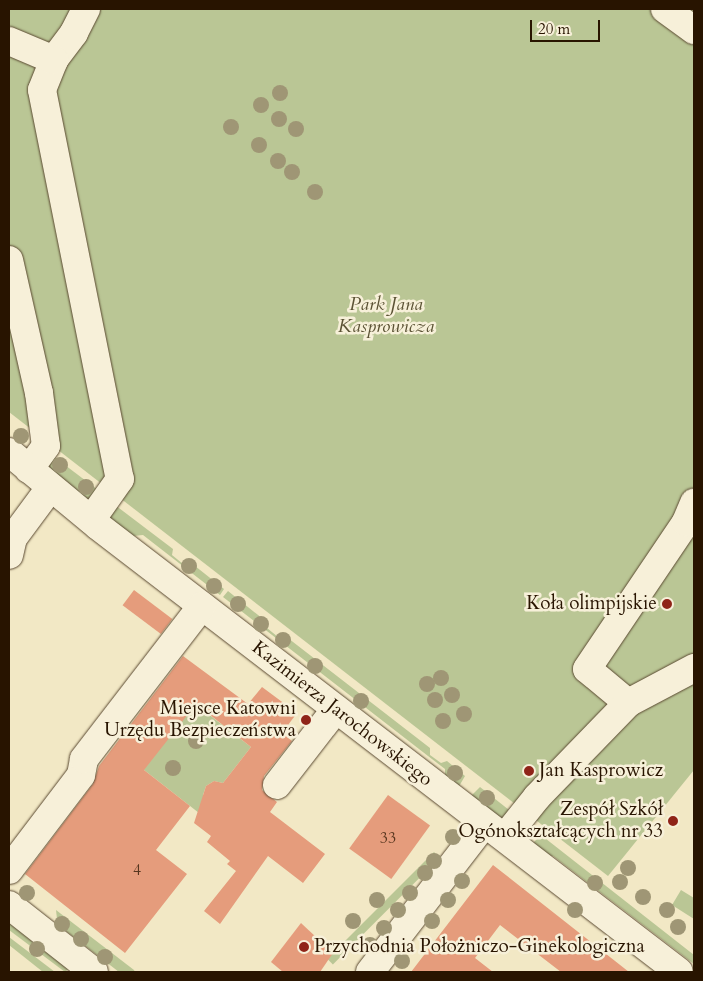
<!DOCTYPE html>
<html>
<head>
<meta charset="utf-8">
<style>
  body { margin:0 }
  #map { position:relative; width:703px; height:981px; overflow:hidden; background:#f2e8c5; font-family:Cardo,serif }
  div>[style] { position:absolute }
  .green>* { inset:0; background:#bac695; transform-origin:0 0 }
  .building>* { inset:0; background:#e59c7c; transform-origin:0 0 }
  .roads { filter:drop-shadow(0 0 1px #5a4931) drop-shadow(0 0 1px #5a4931) }
  .minor>* { height:28px; margin:-14px; padding:0 14px; transform-origin:14px; border-radius:14px; background:#f7f0d9 }
  .trees>* { width:16px; height:16px; margin:-8px; border-radius:50%; background:#9f9675 }
  .dots>* { width:14px; height:14px; translate:-50% -50%; box-sizing:border-box; border:2px solid #f7f0d9; border-radius:50% }
  span { translate:-50% -50%; white-space:nowrap; text-align:center; line-height:1.15; -webkit-text-stroke:5px #f7f0d9; paint-order:stroke }
  .number-label { font-size:16px; color:#57361f }
  .number-label span { -webkit-text-stroke-width:0 }
  .park-label { font-size:19px; color:#5b5234; font-style:italic }
  .poi-label { font-size:19px; color:#281400 }
  .right { translate:-100% -50%; text-align:right }
  .left { translate:0 -50%; text-align:left }
  .street-label { font-size:19px; color:#281400 }
  .frame { position:absolute; inset:0; border:10px solid #281400; pointer-events:none }
  .scale { position:absolute; left:530px; top:20px; width:70px; height:22px; box-sizing:border-box; border:2px solid #281400; border-top:0; padding-left:6px; font-size:15px; line-height:18px; white-space:nowrap; color:#281400; -webkit-text-stroke:4px #f7f0d9; paint-order:stroke }
</style>
</head>
<body>
<div id="map">
  <div class="green">
    <div style="clip-path:polygon(9px 9px,694px 9px,694px 770px,608px 876px,9px 412px)"></div>
    <div style="left:49px;top:453px;width:63px;height:14px;rotate:37deg"></div>
    <div style="clip-path:polygon(115px 505px,173px 549px,172px 555px,183px 564px,190px 562px,224px 589px,220px 595px,143px 535px,133px 536px,104px 514px)"></div>
    <div style="clip-path:polygon(228px 591px,268px 623px,267px 628px,278px 637px,284px 635px,430px 748px,430px 755px,441px 763px,447px 761px,465px 776px,458px 788px,445px 778px,445px 769px,428px 756px,223px 597px)"></div>
    <div style="clip-path:polygon(190px 700px,251px 747px,223px 783px,214px 781px,206px 786px,203px 795px,207px 804px,199px 813px,139px 766px)"></div>
    <div style="clip-path:polygon(480px 787px,514px 814px,501px 822px,470px 797px)"></div>
    <div style="clip-path:polygon(541px 835px,694px 955px,694px 964px,553px 856px,548px 856px,531px 845px)"></div>
    <div style="left:434px;top:852px;width:8px;height:151px;rotate:45deg"></div>
    <div style="clip-path:polygon(681px 890px,694px 898px,694px 919px,672px 905px)"></div>
    <div style="clip-path:polygon(56px 910px,134px 970px,135px 972px,119px 972px,62px 928px,57px 919px)"></div>
    <div style="clip-path:polygon(9px 923px,68px 969px,65px 972px,9px 930px)"></div>
    <div style="clip-path:polygon(9px 937px,55px 972px,43px 972px,9px 945px)"></div>
  </div>
  <div class="building">
    <div style="left:134px;top:590px;width:48px;height:19px;rotate:37deg"></div>
    <div style="clip-path:polygon(183px 656px,248px 704px,262px 687px,297px 713px,282px 733px,292px 741px,264px 776px,262px 790px,277px 802px,270px 812px,325px 854px,303px 883px,268px 856px,220px 924px,204px 911px,236px 871px,227px 864px,230px 861px,207px 842px,211px 836px,194px 823px,206px 786px,214px 781px,223px 783px,251px 747px,196px 704px,144px 770px,190px 806px,156px 850px,187px 874px,125px 953px,25px 874px,93px 784px,99px 766px)"></div>
    <div style="left:388px;top:795px;width:52px;height:66px;rotate:36deg"></div>
    <div style="clip-path:polygon(493px 865px,582px 935px,629px 972px,561px 972px,500px 925px,475px 958px,493px 972px,411px 972px)"></div>
    <div style="clip-path:polygon(301px 923px,333px 953px,320px 972px,283px 972px,271px 962px)"></div>
  </div>
  <div class="roads">
    <div class="minor">
      <div style="left:86px;top:9px;width:27px;rotate:117deg"></div>
      <div style="left:74px;top:33px;width:34px;rotate:127deg"></div>
      <div style="left:54px;top:60px;width:32px;rotate:112deg"></div>
      <div style="left:42px;top:90px;width:397px;rotate:78.7deg"></div>
      <div style="left:120px;top:479px;width:50px;rotate:125.3deg"></div>
      <div style="left:665px;top:9px;width:36px;rotate:36deg"></div>
      <div style="left:9px;top:41px;width:49px;rotate:22.9deg"></div>
      <div style="left:9px;top:260px;width:136px;rotate:77.3deg"></div>
      <div style="left:39px;top:393px;width:53px;rotate:82.5deg"></div>
      <div style="left:46px;top:446px;width:29px;rotate:126deg"></div>
      <div style="left:9px;top:452px;width:116px;rotate:39.7deg"></div>
      <div style="left:98px;top:526px;width:732px;rotate:37.51deg"></div>
      <div style="left:9px;top:555px;width:17px;rotate:-77deg"></div>
      <div style="left:13px;top:538px;width:62px;rotate:-53.5deg"></div>
      <div style="left:628px;top:703px;width:53px;rotate:-140.3deg"></div>
      <div style="left:587px;top:669px;width:177px;rotate:-56deg"></div>
      <div style="left:686px;top:522px;width:21px;rotate:-67deg"></div>
      <div style="left:277px;top:785px;width:96px;rotate:-52.2deg"></div>
      <div style="left:505px;top:837px;width:51px;rotate:-51.3deg"></div>
      <div style="left:537px;top:797px;width:131px;rotate:-45.9deg"></div>
      <div style="left:628px;top:703px;width:75px;rotate:-27.9deg"></div>
      <div style="left:9px;top:870px;width:119px;rotate:-52.8deg"></div>
      <div style="left:81px;top:775px;width:16px;rotate:-79deg"></div>
      <div style="left:84px;top:759px;width:193px;rotate:-52.4deg"></div>
      <div style="left:9px;top:905px;width:108px;rotate:38.2deg"></div>
      <div style="left:370px;top:972px;width:187px;rotate:-52.4deg"></div>
    </div>
  </div>
  <div class="trees">
    <div style="left:280px;top:93px"></div>
    <div style="left:261px;top:105px"></div>
    <div style="left:279px;top:119px"></div>
    <div style="left:231px;top:127px"></div>
    <div style="left:296px;top:129px"></div>
    <div style="left:259px;top:145px"></div>
    <div style="left:278px;top:161px"></div>
    <div style="left:292px;top:172px"></div>
    <div style="left:315px;top:192px"></div>
    <div style="left:21px;top:436px"></div>
    <div style="left:60px;top:465px"></div>
    <div style="left:86px;top:487px"></div>
    <div style="left:189px;top:566px"></div>
    <div style="left:214px;top:586px"></div>
    <div style="left:238px;top:604px"></div>
    <div style="left:261px;top:624px"></div>
    <div style="left:283px;top:640px"></div>
    <div style="left:315px;top:666px"></div>
    <div style="left:441px;top:678px"></div>
    <div style="left:427px;top:684px"></div>
    <div style="left:452px;top:695px"></div>
    <div style="left:435px;top:700px"></div>
    <div style="left:361px;top:701px"></div>
    <div style="left:464px;top:714px"></div>
    <div style="left:443px;top:721px"></div>
    <div style="left:196px;top:741px"></div>
    <div style="left:173px;top:768px"></div>
    <div style="left:455px;top:773px"></div>
    <div style="left:487px;top:798px"></div>
    <div style="left:453px;top:837px"></div>
    <div style="left:434px;top:861px"></div>
    <div style="left:628px;top:868px"></div>
    <div style="left:425px;top:873px"></div>
    <div style="left:462px;top:881px"></div>
    <div style="left:620px;top:882px"></div>
    <div style="left:595px;top:883px"></div>
    <div style="left:27px;top:893px"></div>
    <div style="left:410px;top:893px"></div>
    <div style="left:643px;top:897px"></div>
    <div style="left:377px;top:900px"></div>
    <div style="left:448px;top:900px"></div>
    <div style="left:398px;top:910px"></div>
    <div style="left:575px;top:910px"></div>
    <div style="left:667px;top:910px"></div>
    <div style="left:353px;top:921px"></div>
    <div style="left:432px;top:921px"></div>
    <div style="left:62px;top:924px"></div>
    <div style="left:678px;top:927px"></div>
    <div style="left:384px;top:928px"></div>
    <div style="left:81px;top:939px"></div>
    <div style="left:370px;top:945px"></div>
    <div style="left:37px;top:949px"></div>
    <div style="left:105px;top:957px"></div>
    <div style="left:402px;top:961px"></div>
  </div>
  <div class="dots">
    <div style="left:667px;top:604px;background:#8f2418"></div>
    <div style="left:306px;top:720px;background:#8f2418"></div>
    <div style="left:529px;top:771px;background:#8f2418"></div>
    <div style="left:673px;top:821px;background:#8f2418"></div>
    <div style="left:304px;top:947px;background:#8f2418"></div>
  </div>
  <div class="number-label">
    <span style="left:388px;top:838px">33</span>
    <span style="left:137px;top:870px">4</span>
  </div>
  <div class="park-label">
    <span style="left:386px;top:316px">Park Jana<br>Kasprowicza</span>
  </div>
  <div class="poi-label">
    <span class="right" style="left:657px;top:604px">Koła olimpijskie</span>
    <span class="right" style="left:296px;top:720px">Miejsce Katowni<br>Urzędu Bezpieczeństwa</span>
    <span class="left" style="left:539px;top:771px">Jan Kasprowicz</span>
    <span class="right" style="left:663px;top:821px">Zespół Szkół<br>Ogónokształcących nr 33</span>
    <span class="left" style="left:314px;top:947px">Przychodnia Położniczo-Ginekologiczna</span>
  </div>
  <div class="street-label">
    <span style="left:342px;top:714px;rotate:38deg">Kazimierza Jarochowskiego</span>
  </div>
  <div class="frame"></div>
  <div class="scale">20 m</div>
</div>
</body>
</html>
